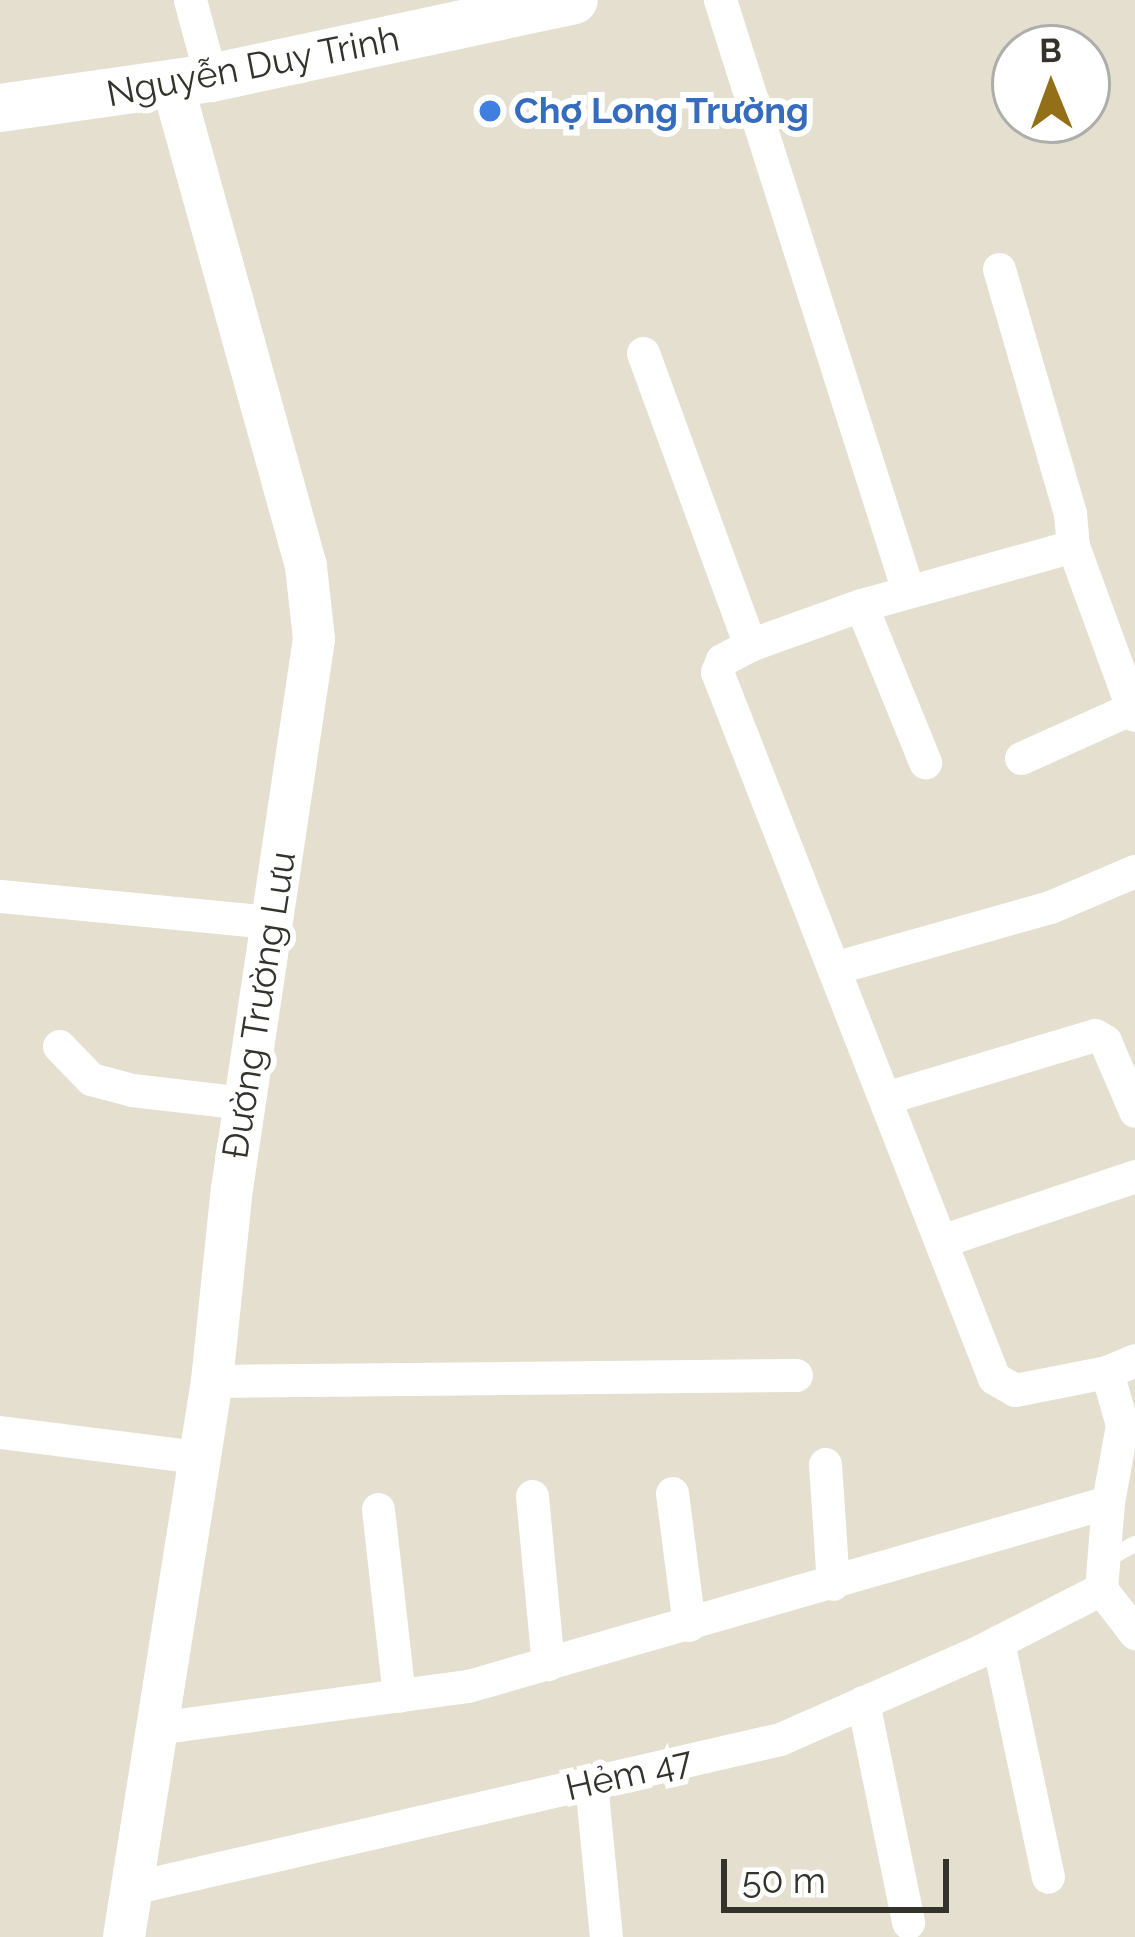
<!DOCTYPE html>
<html>
<head>
<meta charset="utf-8">
<style>
  body { margin:0 }
  #map { position:relative; width:1135px; height:1937px; overflow:hidden; background:#e4dfce; font-family:Raleway,sans-serif }
  div>[style] { position:absolute }
  .service>* { height:16px; margin:-8px; padding:0 8px; transform-origin:8px; border-radius:8px; background:#fff }
  .minor>* { height:33px; margin:-16.5px; padding:0 16.5px; transform-origin:16.5px; border-radius:16.5px; background:#fff }
  .tertiary>* { height:42px; margin:-21px; padding:0 21px; transform-origin:21px; border-radius:21px; background:#fff }
  .secondary>* { height:48px; margin:-24px; padding:0 24px; transform-origin:24px; border-radius:24px; background:#fff }
  .dots>* { width:33px; height:33px; translate:-50% -50%; box-sizing:border-box; border:6px solid #fff; border-radius:50% }
  span { translate:-50% -50%; white-space:nowrap; text-align:center; line-height:1.15; -webkit-text-stroke:12px #fff; paint-order:stroke }
  .street-label { font-size:36px; color:#33322b }
  .shop-label { font-size:36px; color:#366cbe; font-weight:700 }
  .left { translate:0 -50%; text-align:left }
  .north { position:absolute; left:991px; top:24px; width:120px; height:120px; box-sizing:border-box; background:#fff; border:3px solid #adadaa; border-radius:50%; rotate:359deg; font-size:33px; font-weight:700; line-height:48px; text-align:center; color:#33322b }
  .north::after { content:''; display:block; margin:auto; width:42px; height:54px; background:#936f17; clip-path:polygon(50% 0,100% 100%,50% 72%,0 100%) }
  .scale { position:absolute; left:721px; top:1859px; width:228px; height:54px; box-sizing:border-box; border:6px solid #33322b; border-top:0; padding-left:15px; font-size:36px; line-height:42px; white-space:nowrap; color:#33322b; -webkit-text-stroke:9px #fff; paint-order:stroke }
</style>
</head>
<body>
<div id="map">
  <div class="service">
    <div style="left:1104px;top:1561px;width:35px;rotate:-29deg"></div>
  </div>
  <div class="minor">
    <div style="left:190px;top:0;width:81px;rotate:74.9deg"></div>
    <div style="left:720px;top:0;width:620px;rotate:72.35deg"></div>
    <div style="left:999px;top:269px;width:254px;rotate:73.8deg"></div>
    <div style="left:1070px;top:513px;width:33px;rotate:85deg"></div>
    <div style="left:1073px;top:546px;width:220px;rotate:164.4deg"></div>
    <div style="left:861px;top:605px;width:118px;rotate:160.2deg"></div>
    <div style="left:750px;top:645px;width:32px;rotate:152deg"></div>
    <div style="left:722px;top:660px;width:13px;rotate:113deg"></div>
    <div style="left:717px;top:672px;width:758px;rotate:68.58deg"></div>
    <div style="left:994px;top:1378px;width:24px;rotate:30deg"></div>
    <div style="left:1015px;top:1390px;width:94px;rotate:-11.1deg"></div>
    <div style="left:1107px;top:1372px;width:55px;rotate:74.2deg"></div>
    <div style="left:1122px;top:1425px;width:78px;rotate:100.3deg"></div>
    <div style="left:1108px;top:1502px;width:87px;rotate:94.6deg"></div>
    <div style="left:1101px;top:1589px;width:56px;rotate:52.3deg"></div>
    <div style="left:643px;top:353px;width:311px;rotate:69.9deg"></div>
    <div style="left:1073px;top:546px;width:180px;rotate:69.9deg"></div>
    <div style="left:861px;top:605px;width:170px;rotate:67.8deg"></div>
    <div style="left:1021px;top:758px;width:122px;rotate:-24.2deg"></div>
    <div style="left:0;top:896px;width:273px;rotate:5.5deg"></div>
    <div style="left:834px;top:968px;width:224px;rotate:-15.8deg"></div>
    <div style="left:1050px;top:907px;width:92px;rotate:-23deg"></div>
    <div style="left:59px;top:1046px;width:46px;rotate:45.9deg"></div>
    <div style="left:91px;top:1079px;width:42px;rotate:15deg"></div>
    <div style="left:132px;top:1090px;width:114px;rotate:6.6deg"></div>
    <div style="left:885px;top:1098px;width:219px;rotate:-16.7deg"></div>
    <div style="left:1095px;top:1035px;width:12px;rotate:31deg"></div>
    <div style="left:1105px;top:1041px;width:76px;rotate:66.8deg"></div>
    <div style="left:941px;top:1241px;width:205px;rotate:-18.5deg"></div>
    <div style="left:1107px;top:1372px;width:30px;rotate:-23deg"></div>
    <div style="left:212px;top:1381px;width:584px;rotate:-0.59deg"></div>
    <div style="left:0;top:1432px;width:200px;rotate:7.2deg"></div>
    <div style="left:825px;top:1464px;width:120px;rotate:86.2deg"></div>
    <div style="left:672px;top:1493px;width:133px;rotate:82.7deg"></div>
    <div style="left:532px;top:1496px;width:169px;rotate:84.6deg"></div>
    <div style="left:378px;top:1509px;width:188px;rotate:83.6deg"></div>
    <div style="left:998px;top:1642px;width:240px;rotate:78deg"></div>
    <div style="left:863px;top:1702px;width:225px;rotate:78.4deg"></div>
    <div style="left:156px;top:1728px;width:315px;rotate:-7.7deg"></div>
    <div style="left:468px;top:1686px;width:666px;rotate:-16.04deg"></div>
    <div style="left:591px;top:1782px;width:156px;rotate:84.5deg"></div>
    <div style="left:132px;top:1888px;width:665px;rotate:-12.95deg"></div>
    <div style="left:780px;top:1739px;width:219px;rotate:-23.7deg"></div>
    <div style="left:980px;top:1651px;width:136px;rotate:-27.1deg"></div>
  </div>
  <div class="tertiary">
    <div style="left:124px;top:1937px;width:563px;rotate:-81.01deg"></div>
    <div style="left:212px;top:1381px;width:193px;rotate:-84.1deg"></div>
    <div style="left:232px;top:1189px;width:556px;rotate:-81.52deg"></div>
    <div style="left:314px;top:639px;width:73px;rotate:-96.3deg"></div>
    <div style="left:306px;top:566px;width:499px;rotate:-105.5deg"></div>
  </div>
  <div class="secondary">
    <div style="left:0;top:108px;width:213px;rotate:-8.1deg"></div>
    <div style="left:211px;top:78px;width:371px;rotate:-12.1deg"></div>
  </div>
  <div class="dots">
    <div style="left:490px;top:111px;background:#3f7fe0"></div>
  </div>
  <div class="street-label">
    <span style="left:253px;top:66px;rotate:-11deg">Nguyễn Duy Trinh</span>
    <span style="left:259px;top:1005px;rotate:-81deg">Đường Trường Lưu</span>
    <span style="left:629px;top:1774px;rotate:-13deg">Hẻm 47</span>
  </div>
  <div class="shop-label">
    <span class="left" style="left:514px;top:111px">Chợ Long Trường</span>
  </div>
  <div class="north">B</div>
  <div class="scale">50 m</div>
</div>
</body>
</html>
